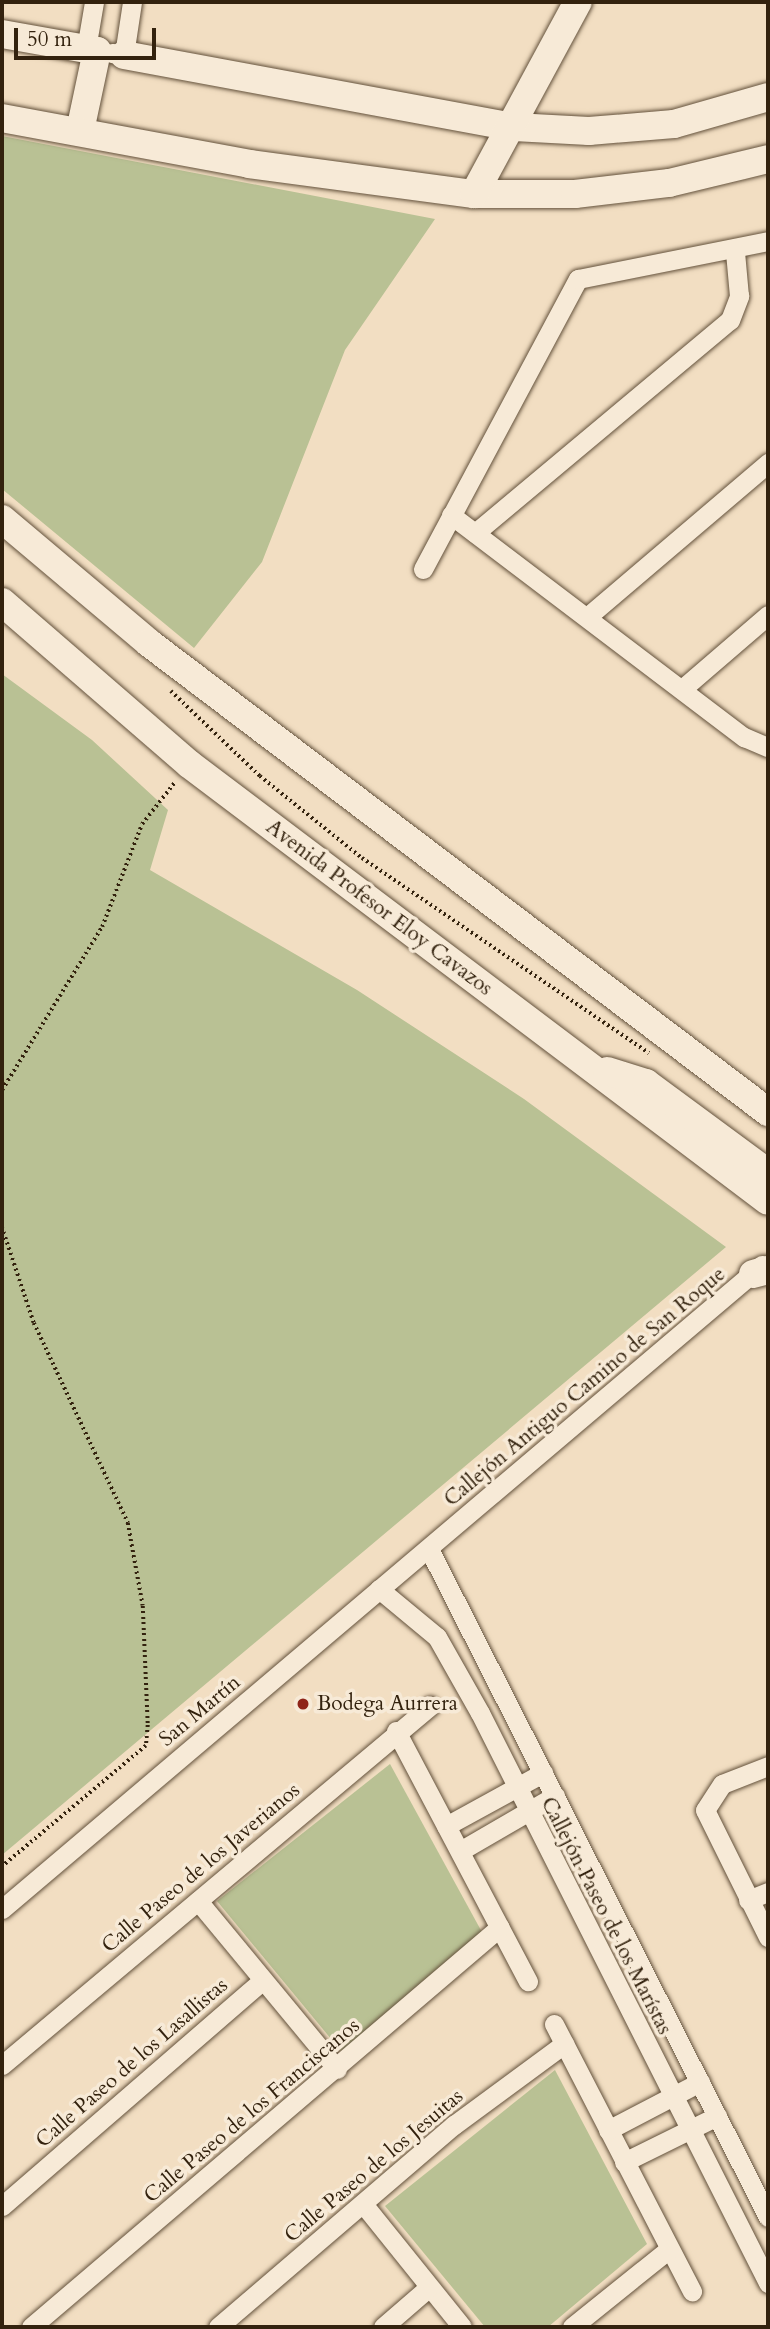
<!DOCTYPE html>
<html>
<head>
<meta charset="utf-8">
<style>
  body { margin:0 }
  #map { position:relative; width:770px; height:2329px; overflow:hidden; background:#f2dec2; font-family:Cardo,serif }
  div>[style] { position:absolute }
  .green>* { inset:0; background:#b9c194 }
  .path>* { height:3.5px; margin-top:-1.75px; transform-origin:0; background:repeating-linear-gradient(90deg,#33220e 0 2px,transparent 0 5.5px) }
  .roads { filter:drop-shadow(0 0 2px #63513b) drop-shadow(0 0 2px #63513b) }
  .street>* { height:19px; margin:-9.5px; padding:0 9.5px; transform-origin:9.5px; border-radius:9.5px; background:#f7ead7 }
  .secondary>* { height:28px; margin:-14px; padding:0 14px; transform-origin:14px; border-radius:14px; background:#f7ead7 }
  .dots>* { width:19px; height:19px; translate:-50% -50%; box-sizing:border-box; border:4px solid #f7ead7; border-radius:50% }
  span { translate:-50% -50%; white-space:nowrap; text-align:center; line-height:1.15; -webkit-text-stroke:7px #f7ead7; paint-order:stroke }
  .street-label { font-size:21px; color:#33220e }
  .poi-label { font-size:21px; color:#33220e }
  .left { translate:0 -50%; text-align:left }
  .frame { position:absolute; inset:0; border:4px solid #33220e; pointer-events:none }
  .scale { position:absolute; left:14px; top:28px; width:142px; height:32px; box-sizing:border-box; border:4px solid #33220e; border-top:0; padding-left:9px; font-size:21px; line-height:24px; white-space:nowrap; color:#33220e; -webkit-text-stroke:5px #f7ead7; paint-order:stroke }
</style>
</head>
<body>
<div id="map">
  <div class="green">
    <div style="clip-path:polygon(2px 136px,435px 219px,345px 350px,262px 562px,194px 648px,2px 489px)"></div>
    <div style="clip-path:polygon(2px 674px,92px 740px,168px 810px,150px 870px,357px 990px,524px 1099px,726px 1247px,2px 1855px)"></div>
    <div style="clip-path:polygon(390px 1764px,483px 1934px,341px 2051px,217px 1901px)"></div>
    <div style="clip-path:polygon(555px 2070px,647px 2244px,548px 2327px,485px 2327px,385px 2206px)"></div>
  </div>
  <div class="path">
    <div style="left:171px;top:691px;width:123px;rotate:43.7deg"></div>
    <div style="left:260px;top:776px;width:131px;rotate:38.8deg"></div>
    <div style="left:362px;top:858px;width:347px;rotate:34.2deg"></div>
    <div style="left:2px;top:1090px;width:191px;rotate:-58.5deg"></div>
    <div style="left:102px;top:927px;width:110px;rotate:-68.8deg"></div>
    <div style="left:142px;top:824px;width:53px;rotate:-51.8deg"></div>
    <div style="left:2px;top:1227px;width:101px;rotate:71.6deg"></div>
    <div style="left:34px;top:1323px;width:221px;rotate:64.8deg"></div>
    <div style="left:128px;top:1523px;width:84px;rotate:79.8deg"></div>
    <div style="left:143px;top:1606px;width:119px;rotate:87.6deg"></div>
    <div style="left:148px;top:1725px;width:21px;rotate:95deg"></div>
    <div style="left:146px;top:1746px;width:188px;rotate:140deg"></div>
  </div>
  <div class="roads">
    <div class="street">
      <div style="left:86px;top:49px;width:48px;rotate:-80.3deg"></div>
      <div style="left:112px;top:53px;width:12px;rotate:9deg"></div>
      <div style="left:124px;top:55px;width:54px;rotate:-81.4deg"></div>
      <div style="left:451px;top:515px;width:368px;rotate:37.2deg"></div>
      <div style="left:744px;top:737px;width:26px;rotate:23deg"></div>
      <div style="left:475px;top:533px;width:332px;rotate:-39.9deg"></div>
      <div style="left:730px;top:320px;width:26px;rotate:-69deg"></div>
      <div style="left:739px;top:296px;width:44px;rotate:-95.2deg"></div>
      <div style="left:423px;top:569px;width:329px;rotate:-61.9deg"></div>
      <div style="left:578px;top:279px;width:194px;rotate:-11.3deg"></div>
      <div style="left:587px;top:617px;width:238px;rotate:-40.4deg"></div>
      <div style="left:682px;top:689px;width:113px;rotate:-40.7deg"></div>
      <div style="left:429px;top:1549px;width:749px;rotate:63.09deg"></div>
      <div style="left:379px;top:1589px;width:75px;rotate:39.6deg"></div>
      <div style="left:437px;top:1637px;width:87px;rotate:60.5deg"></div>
      <div style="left:480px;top:1713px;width:639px;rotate:63.19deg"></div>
      <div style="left:396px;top:1731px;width:283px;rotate:62.2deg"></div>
      <div style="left:768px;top:1766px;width:49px;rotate:158.6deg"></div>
      <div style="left:722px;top:1784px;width:31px;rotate:123deg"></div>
      <div style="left:705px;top:1810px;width:142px;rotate:63.6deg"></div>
      <div style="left:446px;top:1826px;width:111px;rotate:-28.7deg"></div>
      <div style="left:460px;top:1851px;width:110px;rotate:-30.1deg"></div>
      <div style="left:748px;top:1900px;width:22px;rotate:-22deg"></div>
      <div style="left:198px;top:1901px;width:218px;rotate:50.4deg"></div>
      <div style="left:2px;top:1909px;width:996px;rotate:-40.28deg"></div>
      <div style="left:554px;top:2024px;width:301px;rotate:62.7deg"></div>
      <div style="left:2px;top:2065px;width:559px;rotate:-39.99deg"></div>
      <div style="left:608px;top:2130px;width:104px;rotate:-27.6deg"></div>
      <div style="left:624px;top:2162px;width:104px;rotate:-26.3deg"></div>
      <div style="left:364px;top:2205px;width:156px;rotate:51.2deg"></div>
      <div style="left:2px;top:2206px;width:342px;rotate:-40.9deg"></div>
      <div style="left:31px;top:2327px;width:616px;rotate:-40.46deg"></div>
      <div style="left:218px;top:2327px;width:311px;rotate:-40.6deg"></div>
      <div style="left:454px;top:2125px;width:137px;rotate:-36.4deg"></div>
      <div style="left:383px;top:2327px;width:60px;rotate:-40.9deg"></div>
      <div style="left:572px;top:2327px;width:124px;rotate:-38.8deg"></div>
    </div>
    <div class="secondary">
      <div style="left:2px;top:34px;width:97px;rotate:10.1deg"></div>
      <div style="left:97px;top:51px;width:82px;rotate:102deg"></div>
      <div style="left:124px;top:55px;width:397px;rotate:10.5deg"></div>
      <div style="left:514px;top:127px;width:75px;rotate:3.1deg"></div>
      <div style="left:589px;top:131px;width:85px;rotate:-4.7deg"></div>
      <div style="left:674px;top:124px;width:98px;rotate:-16deg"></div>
      <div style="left:2px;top:118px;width:251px;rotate:10.5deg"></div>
      <div style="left:249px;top:164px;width:227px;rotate:7.6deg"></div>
      <div style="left:474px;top:194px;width:101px"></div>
      <div style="left:575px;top:194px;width:95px;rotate:-6.7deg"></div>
      <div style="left:669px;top:183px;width:102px;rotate:-13.6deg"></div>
      <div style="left:474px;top:194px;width:218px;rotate:-61.6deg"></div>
      <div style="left:2px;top:519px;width:192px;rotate:40.1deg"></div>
      <div style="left:149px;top:643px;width:777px;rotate:37.15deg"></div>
      <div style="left:2px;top:602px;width:247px;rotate:40.9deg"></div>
      <div style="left:189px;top:764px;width:725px;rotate:37.04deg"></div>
      <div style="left:607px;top:1071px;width:41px;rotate:17.1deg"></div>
      <div style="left:646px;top:1083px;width:152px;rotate:36.4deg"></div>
      <div style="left:753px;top:1274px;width:16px;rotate:-15deg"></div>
    </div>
  </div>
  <div class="dots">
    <div style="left:303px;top:1704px;background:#8f2418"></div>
  </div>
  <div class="street-label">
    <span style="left:379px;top:908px;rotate:37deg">Avenida Profesor Eloy Cavazos</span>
    <span style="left:585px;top:1387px;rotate:-40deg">Callejón Antiguo Camino de San Roque</span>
    <span style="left:200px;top:1711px;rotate:-40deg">San Martín</span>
    <span style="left:201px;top:1868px;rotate:-40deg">Calle Paseo de los Javerianos</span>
    <span style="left:606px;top:1916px;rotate:63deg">Callejón Paseo de los Marístas</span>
    <span style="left:132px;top:2063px;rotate:-41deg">Calle Paseo de los Lasallistas</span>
    <span style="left:252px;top:2111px;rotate:-40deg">Calle Paseo de los Franciscanos</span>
    <span style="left:374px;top:2166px;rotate:-40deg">Calle Paseo de los Jesuitas</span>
  </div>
  <div class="poi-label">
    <span class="left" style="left:317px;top:1704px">Bodega Aurrera</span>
  </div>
  <div class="frame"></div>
  <div class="scale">50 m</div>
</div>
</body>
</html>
